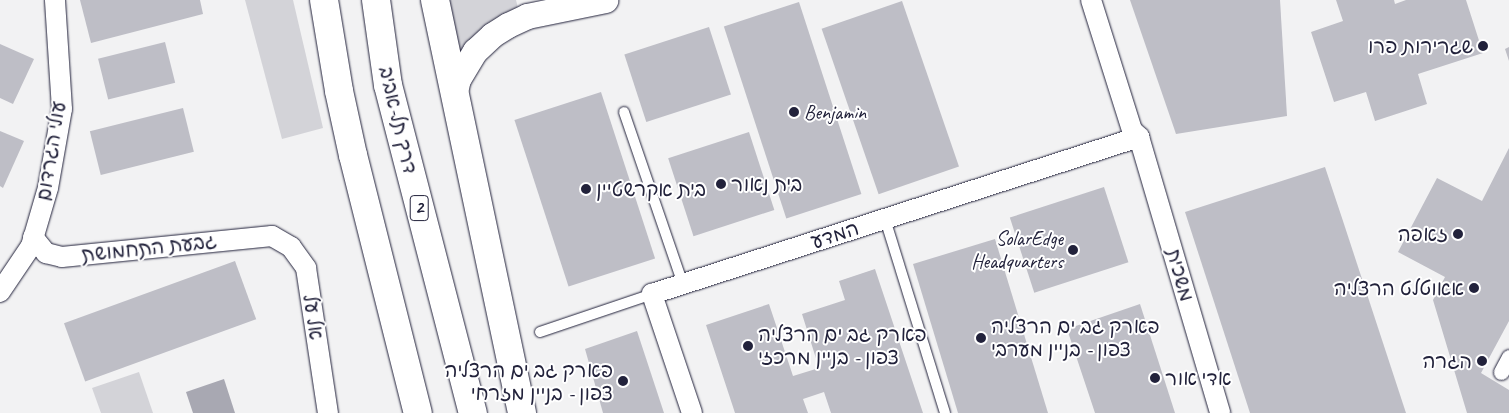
<!DOCTYPE html>
<html>
<head>
<meta charset="utf-8">
<style>
  body { margin:0 }
  #map { position:relative; width:1509px; height:413px; overflow:hidden; background:#f2f2f3; font-family:Caveat,"Playpen Sans Hebrew",sans-serif }
  div>[style] { position:absolute }
  .green>* { inset:0; background:#d3d3d8 }
  .water>* { inset:0; background:#a8a8b2 }
  .building>* { inset:0; background:#bebec6; transform-origin:0 0 }
  .roads { filter:drop-shadow(0 0 1px #22223b) drop-shadow(0 0 1px #22223b) }
  .service>* { height:10px; margin:-5px; padding:0 5px; transform-origin:5px; border-radius:5px; background:#fff }
  .pedestrian>* { height:15px; margin:-7.5px; padding:0 7.5px; transform-origin:7.5px; border-radius:7.5px; background:#fff }
  .minor>* { height:20px; margin:-10px; padding:0 10px; transform-origin:10px; border-radius:10px; background:#fff }
  .tertiary>* { height:25px; margin:-12.5px; padding:0 12.5px; transform-origin:12.5px; border-radius:12.5px; background:#fff }
  .motorway>* { height:28px; margin:-14px; padding:0 14px; transform-origin:14px; border-radius:14px; background:#fff }
  .dots>* { width:14px; height:14px; translate:-50% -50%; box-sizing:border-box; border:2px solid #fff; border-radius:50% }
  span { translate:-50% -50%; white-space:nowrap; text-align:center; line-height:1.15; -webkit-text-stroke:4px #fff; paint-order:stroke }
  .shield-label span { padding:1px 4px; background:#fff; border:1px solid; border-radius:4px; -webkit-text-stroke-width:0 }
  .shield-label { font-size:19px; color:#22223b; font-weight:700 }
  .poi-label { font-size:20px; color:#22223b }
  .right { translate:-100% -50%; text-align:right }
  .left { translate:0 -50%; text-align:left }
  .street-label { font-size:20px; color:#22223b }
</style>
</head>
<body>
<div id="map">
  <div class="green">
    <div style="clip-path:polygon(245px 0,293px 0,323px 128px,282px 139px)"></div>
    <div style="clip-path:polygon(442px 0,516px 0,518px 8px,488px 23px,460px 54px)"></div>
    <div style="clip-path:polygon(139px 372px,153px 413px,101px 413px,92px 388px)"></div>
  </div>
  <div class="water">
    <div style="clip-path:polygon(224px 379px,235px 413px,193px 413px,186px 392px)"></div>
  </div>
  <div class="building">
    <div style="clip-path:polygon(80px 0,200px 0,203px 14px,91px 43px)"></div>
    <div style="clip-path:polygon(1130px 0,1280px 0,1287px 116px,1176px 134px)"></div>
    <div style="clip-path:polygon(1336px 0,1394px 0,1395px 4px,1406px 0,1466px 0,1483px 53px,1418px 74px,1427px 104px,1375px 121px,1366px 92px,1334px 102px,1311px 32px,1343px 21px)"></div>
    <div style="left:902px;top:1px;width:175px;height:85px;rotate:71deg"></div>
    <div style="left:799px;top:2px;width:202px;height:79px;rotate:72deg"></div>
    <div style="left:709px;top:27px;width:71px;height:89px;rotate:72deg"></div>
    <div style="left:165px;top:42px;width:42px;height:69px;rotate:76deg"></div>
    <div style="clip-path:polygon(0 44px,34px 59px,13px 104px,0 98px)"></div>
    <div style="clip-path:polygon(1509px 47px,1509px 61px,1505px 49px)"></div>
    <div style="left:601px;top:92px;width:175px;height:91px;rotate:72deg"></div>
    <div style="left:183px;top:108px;width:45px;height:96px;rotate:76deg"></div>
    <div style="clip-path:polygon(0 131px,24px 141px,3px 188px,0 186px)"></div>
    <div style="left:749px;top:132px;width:82px;height:85px;rotate:72deg"></div>
    <div style="clip-path:polygon(1509px 148px,1509px 321px,1481px 373px,1509px 390px,1509px 413px,1467px 413px,1433px 300px,1445px 277px,1398px 252px,1437px 178px,1482px 201px)"></div>
    <div style="clip-path:polygon(1325px 167px,1342px 218px,1406px 413px,1250px 413px,1217px 311px,1185px 212px)"></div>
    <div style="left:1104px;top:187px;width:79px;height:99px;rotate:72deg"></div>
    <div style="clip-path:polygon(995px 239px,1048px 413px,958px 413px,913px 264px)"></div>
    <div style="left:235px;top:261px;width:62px;height:182px;rotate:70deg"></div>
    <div style="clip-path:polygon(875px 269px,923px 413px,831px 413px,824px 392px,803px 399px,808px 413px,735px 413px,706px 325px,769px 304px,793px 376px,819px 368px,802px 314px,845px 300px,839px 281px)"></div>
    <div style="clip-path:polygon(1140px 304px,1175px 413px,1095px 413px,1067px 329px)"></div>
    <div style="clip-path:polygon(637px 331px,664px 413px,603px 413px,585px 349px)"></div>
  </div>
  <div class="roads">
    <div class="service">
      <div style="left:624px;top:112px;width:182px;rotate:71.1deg"></div>
      <div style="left:885px;top:219px;width:203px;rotate:72.8deg"></div>
      <div style="left:540px;top:332px;width:118px;rotate:-18.7deg"></div>
    </div>
    <div class="pedestrian">
      <div style="left:1501px;top:372px;width:17px;rotate:-62deg"></div>
    </div>
    <div class="minor">
      <div style="left:1091px;top:0;width:136px;rotate:72.5deg"></div>
      <div style="left:1132px;top:130px;width:10px;rotate:45deg"></div>
      <div style="left:1139px;top:137px;width:288px;rotate:73.6deg"></div>
      <div style="left:33px;top:237px;width:21px;rotate:51deg"></div>
      <div style="left:46px;top:253px;width:16px;rotate:14deg"></div>
      <div style="left:62px;top:257px;width:211px;rotate:-5.7deg"></div>
      <div style="left:272px;top:236px;width:22px;rotate:30deg"></div>
      <div style="left:291px;top:247px;width:26px;rotate:54deg"></div>
      <div style="left:306px;top:268px;width:147px;rotate:81.4deg"></div>
      <div style="left:0;top:292px;width:55px;rotate:-56deg"></div>
      <div style="left:31px;top:246px;width:60px;rotate:-73.7deg"></div>
      <div style="left:48px;top:188px;width:80px;rotate:-80deg"></div>
      <div style="left:62px;top:109px;width:109px;rotate:-93.7deg"></div>
      <div style="left:692px;top:413px;width:126px;rotate:-108.6deg"></div>
      <div style="left:652px;top:294px;width:512px;rotate:-17.87deg"></div>
    </div>
    <div class="tertiary">
      <div style="left:454px;top:96px;width:17px;rotate:-77deg"></div>
      <div style="left:458px;top:79px;width:33px;rotate:-59deg"></div>
      <div style="left:475px;top:51px;width:23px;rotate:-43deg"></div>
      <div style="left:492px;top:35px;width:19px;rotate:-32deg"></div>
      <div style="left:508px;top:25px;width:21px;rotate:-25deg"></div>
      <div style="left:527px;top:16px;width:80px;rotate:-11.6deg"></div>
    </div>
    <div class="motorway">
      <div style="left:324px;top:0;width:92px;rotate:80.6deg"></div>
      <div style="left:339px;top:91px;width:66px;rotate:77.7deg"></div>
      <div style="left:353px;top:155px;width:266px;rotate:75.9deg"></div>
      <div style="left:376px;top:0;width:86px;rotate:82deg"></div>
      <div style="left:388px;top:85px;width:339px;rotate:75.5deg"></div>
      <div style="left:435px;top:0;width:422px;rotate:78.1deg"></div>
    </div>
  </div>
  <div class="dots">
    <div style="left:1483px;top:46px;background:#22223b"></div>
    <div style="left:794px;top:112px;background:#22223b"></div>
    <div style="left:721px;top:184px;background:#22223b"></div>
    <div style="left:586px;top:189px;background:#22223b"></div>
    <div style="left:1458px;top:234px;background:#22223b"></div>
    <div style="left:1073px;top:250px;background:#22223b"></div>
    <div style="left:1474px;top:288px;background:#22223b"></div>
    <div style="left:981px;top:338px;background:#22223b"></div>
    <div style="left:748px;top:346px;background:#22223b"></div>
    <div style="left:1482px;top:361px;background:#22223b"></div>
    <div style="left:1155px;top:378px;background:#22223b"></div>
    <div style="left:623px;top:381px;background:#22223b"></div>
  </div>
  <div class="shield-label">
    <span style="left:419px;top:208px">2</span>
  </div>
  <div class="poi-label">
    <span class="right" style="left:1473px;top:46px">שגרירות פרו</span>
    <span class="left" style="left:804px;top:112px">Benjamin</span>
    <span class="left" style="left:731px;top:184px">בית נאור</span>
    <span class="left" style="left:596px;top:189px">בית אקרשטיין</span>
    <span class="right" style="left:1448px;top:234px">זאפה</span>
    <span class="right" style="left:1063px;top:250px">SolarEdge<br>Headquarters</span>
    <span class="right" style="left:1464px;top:288px">אאוטלט הרצליה</span>
    <span class="left" style="left:991px;top:338px">פארק גב ים הרצליה<br>צפון - בניין מערבי</span>
    <span class="left" style="left:758px;top:346px">פארק גב ים הרצליה<br>צפון - בניין מרכזי</span>
    <span class="right" style="left:1472px;top:361px">הגרה</span>
    <span class="right" style="left:613px;top:382px">פארק גב ים הרצליה<br>צפון - בניין מזרחי</span>
    <span class="left" style="left:1165px;top:378px">אדי אור</span>
  </div>
  <div class="street-label">
    <span style="left:398px;top:120px;rotate:77deg">דרך תל-אביב</span>
    <span style="left:51px;top:151px;rotate:-81deg">עולי הגרדום</span>
    <span style="left:835px;top:235px;rotate:-18deg">המדע</span>
    <span style="left:149px;top:248px;rotate:-6deg">גבעת התחמושת</span>
    <span style="left:1180px;top:275px;rotate:74deg">משכית</span>
    <span style="left:313px;top:317px;rotate:81deg">אל על</span>
  </div>
</div>
</body>
</html>
